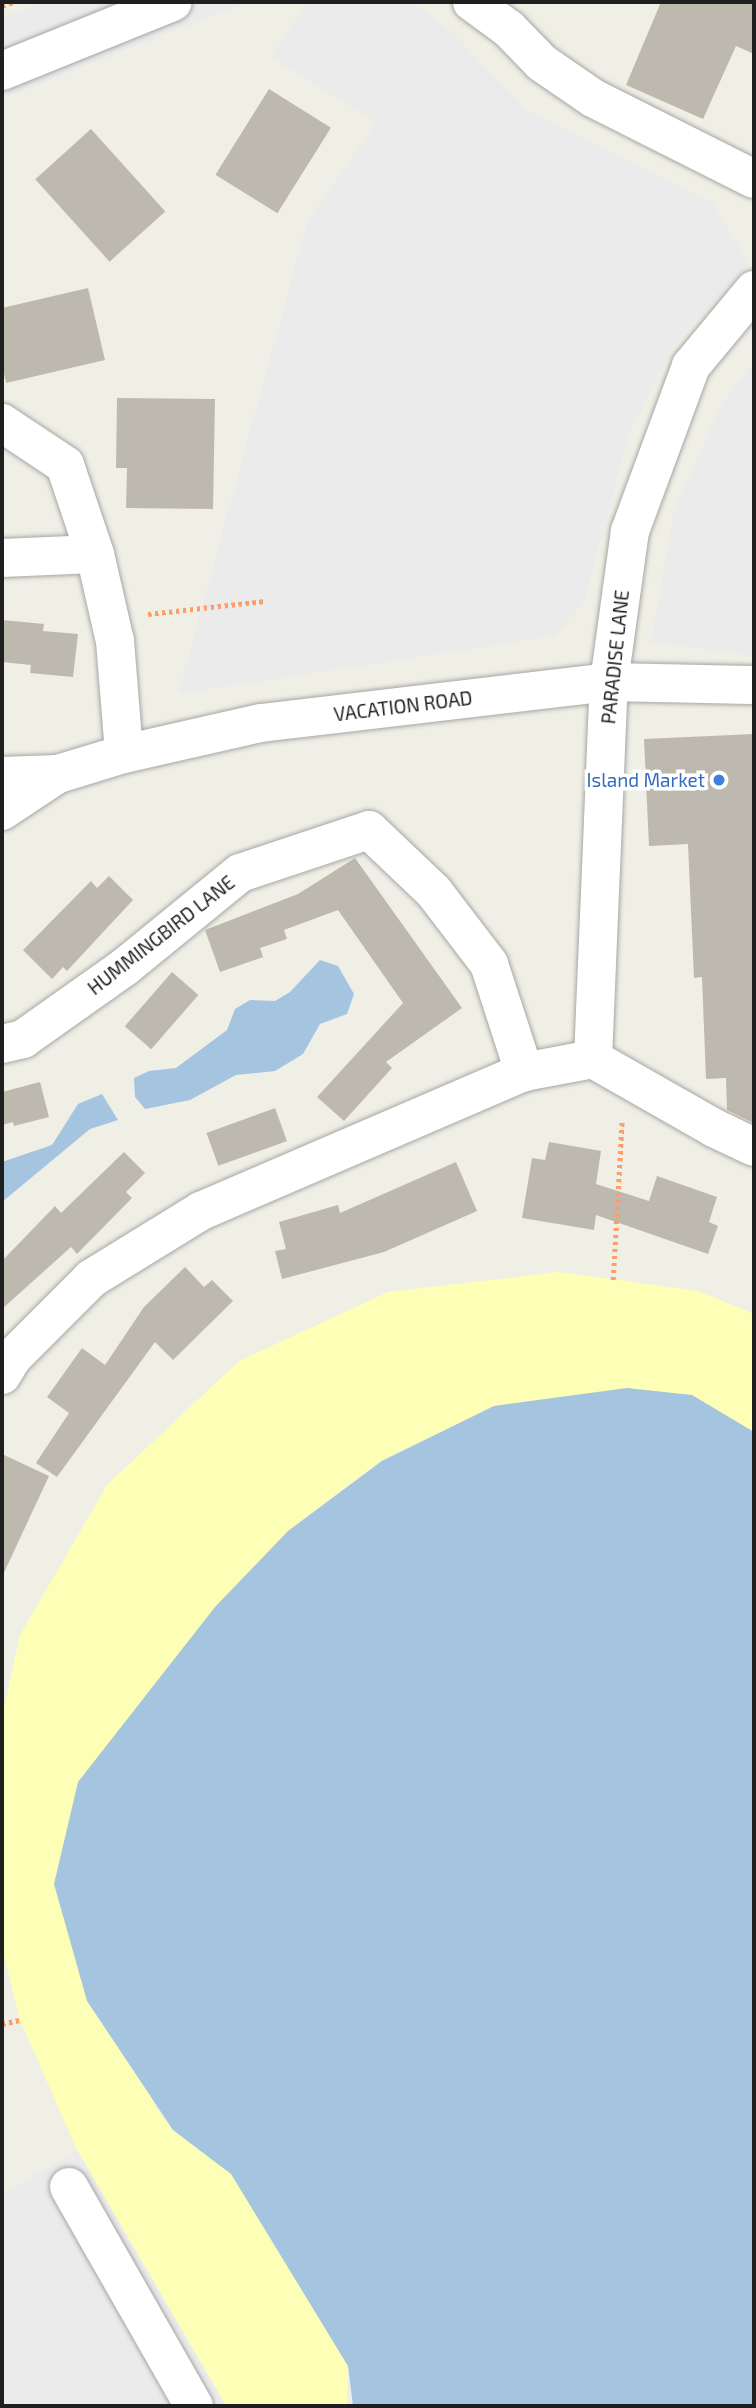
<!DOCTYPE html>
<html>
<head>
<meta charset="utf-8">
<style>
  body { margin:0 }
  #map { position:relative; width:756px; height:2408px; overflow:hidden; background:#f0efe5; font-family:"Exo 2",sans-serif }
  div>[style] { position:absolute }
  .sand>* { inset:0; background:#fcffb5 }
  .parking>* { inset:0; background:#ebebeb }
  .water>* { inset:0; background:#a5c4df }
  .building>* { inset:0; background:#bdb9af; transform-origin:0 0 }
  .path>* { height:4.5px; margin-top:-2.25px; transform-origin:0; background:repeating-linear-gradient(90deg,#fd9d69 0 3.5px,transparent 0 7px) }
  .roads { filter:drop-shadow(0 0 2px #a6a6a6) drop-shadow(0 0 2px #a6a6a6) }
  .minor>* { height:38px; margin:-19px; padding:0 19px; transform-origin:19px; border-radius:19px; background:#fff }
  .dots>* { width:19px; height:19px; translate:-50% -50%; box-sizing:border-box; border:4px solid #fff; border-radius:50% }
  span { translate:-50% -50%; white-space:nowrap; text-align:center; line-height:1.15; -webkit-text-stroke:7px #fff; paint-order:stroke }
  .street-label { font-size:19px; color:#1f1f1f }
  .shop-label { font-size:19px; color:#366cbe }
  .right { translate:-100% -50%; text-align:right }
  .frame { position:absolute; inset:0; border:4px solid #1f1f1f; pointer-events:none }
</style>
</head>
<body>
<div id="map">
  <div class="sand">
    <div style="clip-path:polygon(559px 1272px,699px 1291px,754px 1314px,754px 1432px,692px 1395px,494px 1406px,382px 1460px,288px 1531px,153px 2104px,173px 2130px,231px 2174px,348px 2366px,347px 2406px,226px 2406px,77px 2150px,20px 2020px,2px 1947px,2px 1717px,20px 1635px,107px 1485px,239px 1361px,388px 1292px)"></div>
  </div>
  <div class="parking">
    <div style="clip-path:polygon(43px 2px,247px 2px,2px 99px,2px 18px)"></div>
    <div style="clip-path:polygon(308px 2px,413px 2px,450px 30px,526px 109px,713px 203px,749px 263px,674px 344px,630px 432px,584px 602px,555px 636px,178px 694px,307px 222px,376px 122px,270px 57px)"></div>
    <div style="clip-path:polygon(754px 362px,754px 656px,651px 642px,674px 510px,721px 405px)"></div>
    <div style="clip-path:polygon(77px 2150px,226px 2406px,2px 2406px,2px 2195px)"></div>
  </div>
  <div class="water">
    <div style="clip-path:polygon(320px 960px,338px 966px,354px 994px,347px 1014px,320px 1024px,303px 1054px,275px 1071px,236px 1075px,190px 1100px,145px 1109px,135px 1097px,134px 1078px,149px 1071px,176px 1068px,227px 1030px,235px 1009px,250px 1000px,275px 1001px,290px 992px)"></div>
    <div style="clip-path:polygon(102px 1094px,118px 1120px,90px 1129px,2px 1202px,2px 1162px,52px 1145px,78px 1104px)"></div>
    <div style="clip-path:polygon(627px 1388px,692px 1395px,754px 1432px,754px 2406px,353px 2406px,348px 2366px,231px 2174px,173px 2130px,87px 2001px,54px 1884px,78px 1782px,215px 1607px,288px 1531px,382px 1461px,494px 1406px)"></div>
  </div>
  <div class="building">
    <div style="clip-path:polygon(661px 2px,754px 2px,754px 54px,736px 46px,703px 119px,626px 85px)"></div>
    <div style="left:269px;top:89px;width:73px;height:101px;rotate:32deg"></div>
    <div style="left:91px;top:129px;width:111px;height:75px;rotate:48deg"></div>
    <div style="clip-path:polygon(88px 288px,105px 360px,6px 383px,2px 364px,2px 308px)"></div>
    <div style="clip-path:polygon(117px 398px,215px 399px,213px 509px,126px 508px,127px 468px,116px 468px)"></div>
    <div style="clip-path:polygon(2px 620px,44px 624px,43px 631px,78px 634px,73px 677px,30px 673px,31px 665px,2px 662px)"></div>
    <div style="clip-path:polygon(754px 734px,754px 1123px,727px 1110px,726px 1078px,706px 1079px,702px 977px,694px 978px,688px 844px,649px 846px,644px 739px)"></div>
    <div style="clip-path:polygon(355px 858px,462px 1008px,386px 1062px,392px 1068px,344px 1121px,317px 1097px,403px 1003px,338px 910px,284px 930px,287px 939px,260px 948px,263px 957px,220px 972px,205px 930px,298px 894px)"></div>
    <div style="clip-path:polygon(109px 876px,133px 900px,67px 971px,63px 967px,52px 979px,23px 950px,91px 881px,97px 888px)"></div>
    <div style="left:172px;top:972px;width:35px;height:72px;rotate:41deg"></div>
    <div style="clip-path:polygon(40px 1082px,49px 1117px,14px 1126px,13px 1122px,2px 1125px,2px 1092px)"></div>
    <div style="left:275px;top:1108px;width:35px;height:73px;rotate:70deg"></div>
    <div style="clip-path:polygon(549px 1142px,601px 1151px,596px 1184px,649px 1201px,657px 1176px,717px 1197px,709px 1222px,718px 1226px,708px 1254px,596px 1215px,594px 1230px,522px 1218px,532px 1158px,545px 1160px)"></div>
    <div style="clip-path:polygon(124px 1152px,145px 1173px,126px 1192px,132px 1198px,77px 1254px,71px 1247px,2px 1309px,2px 1261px,55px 1206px,61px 1213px)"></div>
    <div style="clip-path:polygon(456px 1162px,477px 1211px,384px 1252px,282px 1279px,275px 1251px,286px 1249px,279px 1222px,338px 1205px,340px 1213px)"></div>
    <div style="clip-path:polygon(185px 1267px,204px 1287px,212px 1280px,233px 1301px,173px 1360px,155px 1342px,57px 1477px,36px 1463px,69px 1413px,47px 1397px,82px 1348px,105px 1365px,144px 1307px)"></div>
    <div style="clip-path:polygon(2px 1454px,49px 1476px,2px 1577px)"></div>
  </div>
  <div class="path">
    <div style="left:2px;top:6px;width:12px;rotate:-20deg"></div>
    <div style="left:148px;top:614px;width:118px;rotate:-6.3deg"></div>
    <div style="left:613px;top:1280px;width:160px;rotate:-86.8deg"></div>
    <div style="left:2px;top:2024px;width:18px;rotate:-13deg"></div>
  </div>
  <div class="roads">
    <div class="minor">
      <div style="left:472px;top:2px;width:46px;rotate:36.1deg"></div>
      <div style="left:509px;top:29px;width:47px;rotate:45.9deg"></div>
      <div style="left:542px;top:63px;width:62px;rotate:34.5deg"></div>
      <div style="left:593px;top:98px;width:180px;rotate:26.7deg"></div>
      <div style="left:2px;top:71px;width:184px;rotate:-22deg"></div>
      <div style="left:2px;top:423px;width:76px;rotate:33.7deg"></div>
      <div style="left:65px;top:465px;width:94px;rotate:71.4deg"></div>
      <div style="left:95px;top:554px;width:89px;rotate:77.1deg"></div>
      <div style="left:115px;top:641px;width:113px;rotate:85.4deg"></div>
      <div style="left:2px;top:558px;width:93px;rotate:-2.5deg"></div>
      <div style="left:2px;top:776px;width:56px;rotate:-2deg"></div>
      <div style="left:58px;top:774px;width:69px;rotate:-16.9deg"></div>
      <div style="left:124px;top:754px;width:140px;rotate:-12.8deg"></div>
      <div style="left:261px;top:723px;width:350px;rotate:-6.7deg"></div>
      <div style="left:609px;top:682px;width:145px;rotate:1.2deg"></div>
      <div style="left:2px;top:811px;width:67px;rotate:-33.5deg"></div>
      <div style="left:2px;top:1044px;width:22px;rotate:-13deg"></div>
      <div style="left:23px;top:1039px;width:126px;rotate:-35.3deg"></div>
      <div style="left:126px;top:966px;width:147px;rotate:-39.2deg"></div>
      <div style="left:240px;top:873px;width:136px;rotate:-18.4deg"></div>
      <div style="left:369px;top:830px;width:90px;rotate:43.6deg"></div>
      <div style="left:434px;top:892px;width:91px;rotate:52.6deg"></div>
      <div style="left:489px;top:964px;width:114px;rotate:72deg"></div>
      <div style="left:593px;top:1059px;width:377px;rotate:-87.6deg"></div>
      <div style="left:609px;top:682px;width:152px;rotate:-82.1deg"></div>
      <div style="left:630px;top:531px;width:176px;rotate:-69.7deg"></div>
      <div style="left:691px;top:366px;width:99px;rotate:-50.3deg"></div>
      <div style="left:593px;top:1059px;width:139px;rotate:29.7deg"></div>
      <div style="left:714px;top:1128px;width:44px;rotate:25.4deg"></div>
      <div style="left:2px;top:1375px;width:21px;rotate:-59deg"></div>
      <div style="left:13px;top:1357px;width:112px;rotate:-45deg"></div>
      <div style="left:92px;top:1278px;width:128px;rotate:-31.6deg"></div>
      <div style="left:201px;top:1211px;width:352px;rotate:-23.3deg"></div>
      <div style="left:524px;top:1072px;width:70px;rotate:-10.7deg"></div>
      <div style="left:69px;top:2187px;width:252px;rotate:60.3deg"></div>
    </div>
  </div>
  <div class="dots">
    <div style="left:719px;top:780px;background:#3f7fe0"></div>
  </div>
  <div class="street-label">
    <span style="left:615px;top:657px;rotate:-84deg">PARADISE LANE</span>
    <span style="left:403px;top:706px;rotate:-7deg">VACATION ROAD</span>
    <span style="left:161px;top:935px;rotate:-38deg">HUMMINGBIRD LANE</span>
  </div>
  <div class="shop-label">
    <span class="right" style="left:705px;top:780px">Island Market</span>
  </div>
  <div class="frame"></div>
</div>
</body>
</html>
